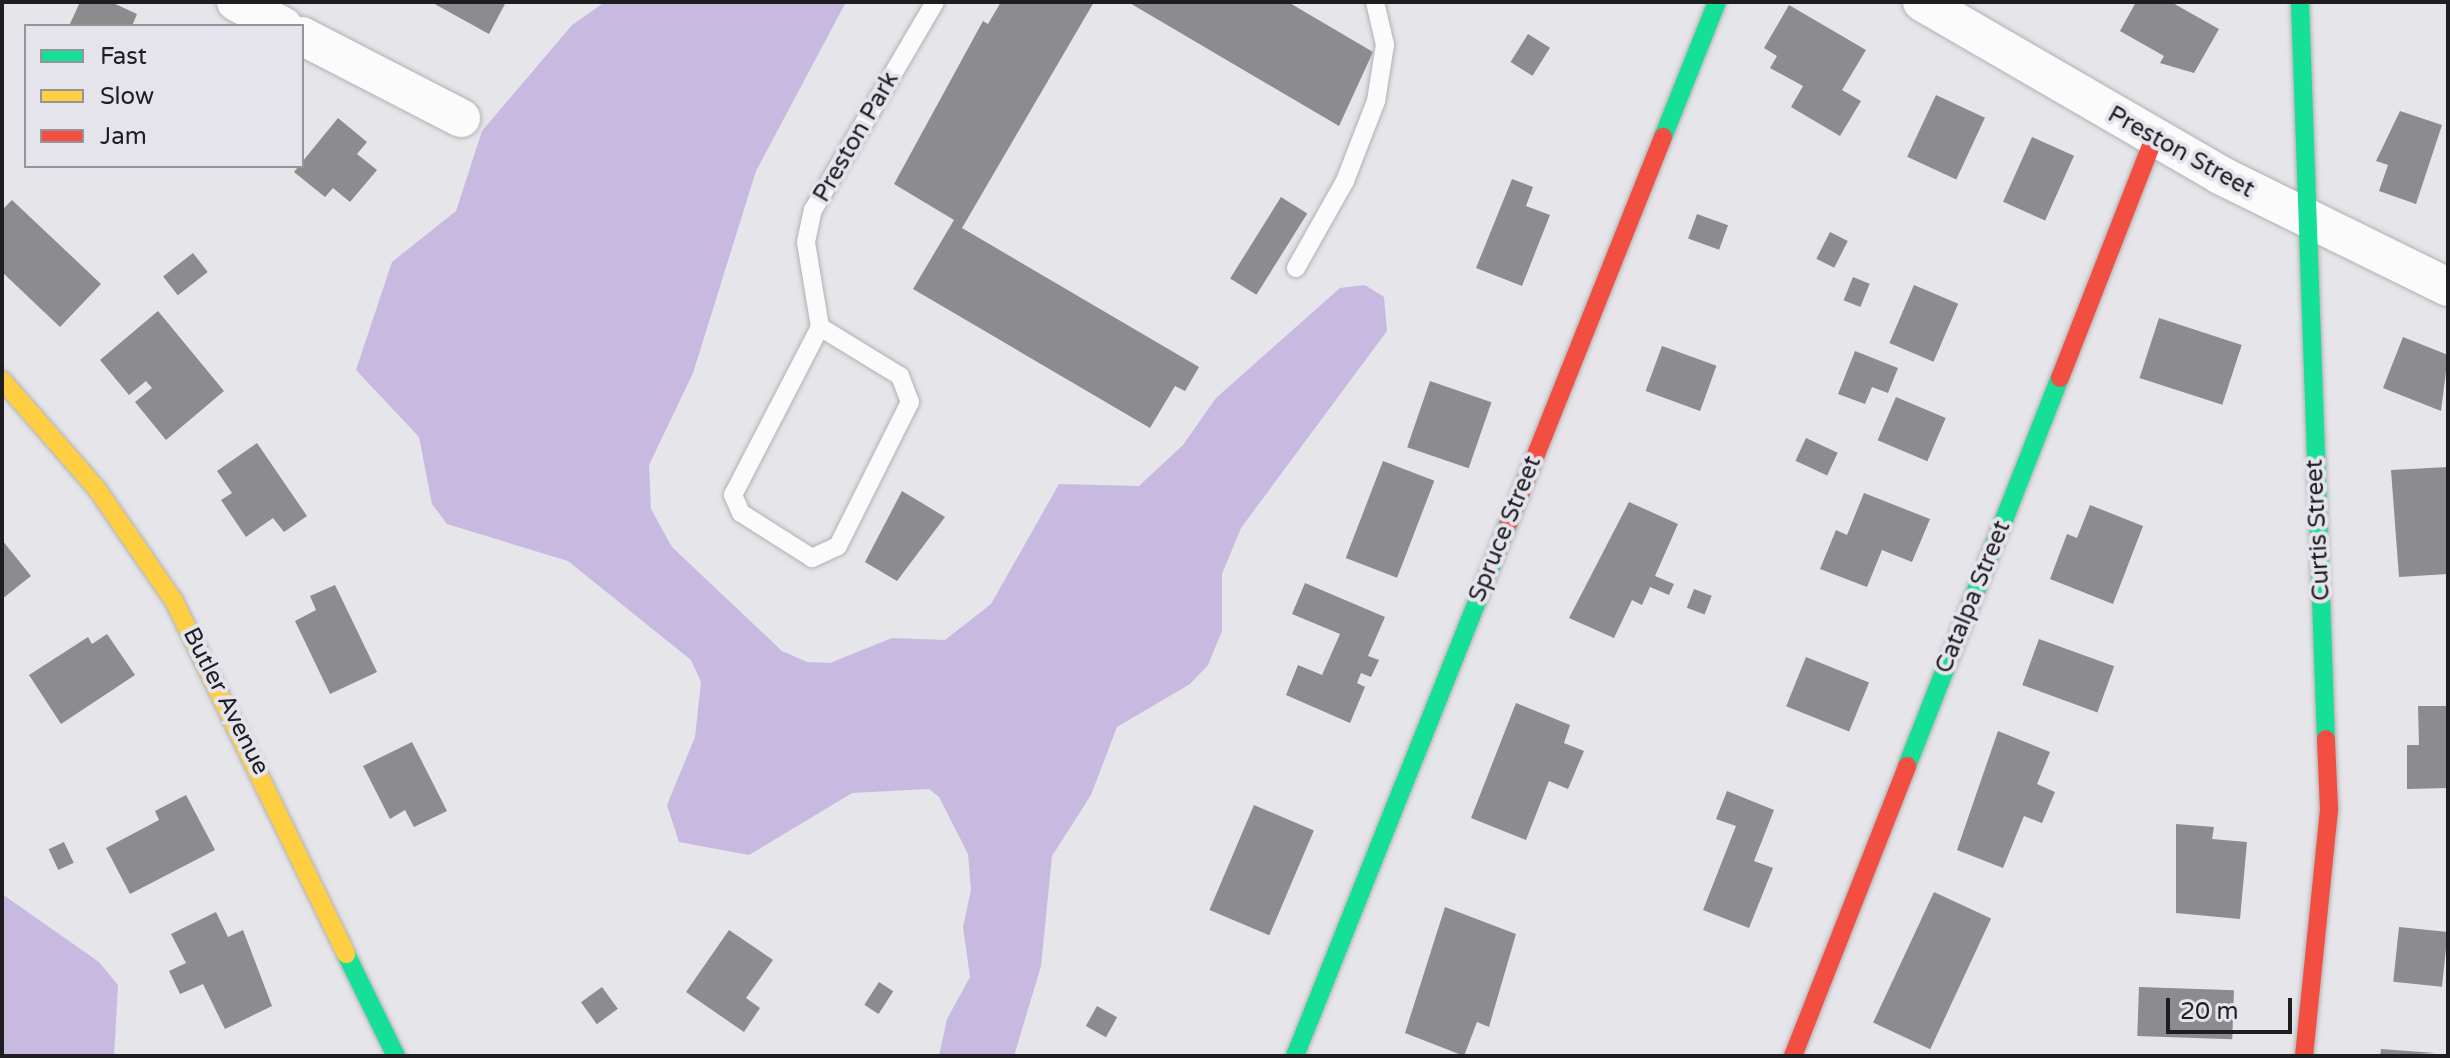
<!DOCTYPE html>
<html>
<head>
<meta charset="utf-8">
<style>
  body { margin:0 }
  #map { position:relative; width:2450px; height:1058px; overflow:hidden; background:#e6e5e9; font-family:"Varela Round",sans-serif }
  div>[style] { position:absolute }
  .forest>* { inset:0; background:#c8b9e1 }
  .building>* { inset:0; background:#8c8b8e; transform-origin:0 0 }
  .roads { filter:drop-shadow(0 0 2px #b2b1b4) drop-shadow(0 0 2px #b2b1b4) }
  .lane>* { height:18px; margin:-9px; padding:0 9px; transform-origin:9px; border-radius:9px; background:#fbfbfc }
  .street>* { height:38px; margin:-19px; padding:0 19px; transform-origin:19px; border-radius:19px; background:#fbfbfc }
  .fast>* { height:18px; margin:-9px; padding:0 9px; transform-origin:9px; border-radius:9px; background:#16e098 }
  .slow>* { height:18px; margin:-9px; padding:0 9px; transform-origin:9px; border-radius:9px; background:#ffcf43 }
  .jam>* { height:18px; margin:-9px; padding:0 9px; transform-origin:9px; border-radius:9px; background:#f24e42 }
  span { translate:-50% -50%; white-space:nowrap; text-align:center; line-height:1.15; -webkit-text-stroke:8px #e5e3eb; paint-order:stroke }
  .street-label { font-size:24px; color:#1e1d20 }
  .frame { position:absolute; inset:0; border:4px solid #1e1d20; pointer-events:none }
  .legend { position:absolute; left:24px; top:24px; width:280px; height:144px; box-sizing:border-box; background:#e5e3eb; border:2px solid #95949a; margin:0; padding:10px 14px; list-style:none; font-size:24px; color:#1e1d20 }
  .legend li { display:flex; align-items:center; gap:16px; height:40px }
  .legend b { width:40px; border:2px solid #95949a }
  .scale { position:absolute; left:2166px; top:998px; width:126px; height:36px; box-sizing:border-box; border:4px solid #1e1d20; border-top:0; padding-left:10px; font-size:24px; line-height:28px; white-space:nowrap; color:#1e1d20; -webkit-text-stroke:6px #e5e3eb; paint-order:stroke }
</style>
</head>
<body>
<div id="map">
  <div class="forest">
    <div style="clip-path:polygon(605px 2px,846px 2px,756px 171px,693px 373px,649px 465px,651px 509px,672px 547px,782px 651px,807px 662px,830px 663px,892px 638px,945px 640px,991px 604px,1059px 484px,1139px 486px,1183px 445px,1216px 398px,1340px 288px,1365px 285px,1384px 297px,1387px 331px,1241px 528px,1222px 574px,1222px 631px,1208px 665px,1190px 684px,1117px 727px,1091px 795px,1052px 856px,1041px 966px,1014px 1056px,939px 1056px,947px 1019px,970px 977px,963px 927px,971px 890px,968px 854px,939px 797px,929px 789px,852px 793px,749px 855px,679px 842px,667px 805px,695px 737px,701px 682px,691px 660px,568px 561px,447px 524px,432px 504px,419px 437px,356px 370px,392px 262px,456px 211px,482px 131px,572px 25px)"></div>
    <div style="clip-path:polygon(2px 894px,99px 962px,118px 985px,114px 1056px,2px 1056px)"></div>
  </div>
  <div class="building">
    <div style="clip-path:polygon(80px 2px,111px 2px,137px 14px,132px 26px,69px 26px)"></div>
    <div style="clip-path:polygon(431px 2px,506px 2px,489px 34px)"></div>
    <div style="clip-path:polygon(1001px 2px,1094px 2px,962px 228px,1199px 367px,1185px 391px,1175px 386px,1150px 428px,913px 289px,954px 220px,894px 184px,983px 21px,988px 24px)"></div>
    <div style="clip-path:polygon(1128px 2px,1288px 2px,1373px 52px,1339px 126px)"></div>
    <div style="clip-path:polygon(2136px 2px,2171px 2px,2219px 29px,2194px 73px,2160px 63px,2164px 56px,2120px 31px)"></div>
    <div style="clip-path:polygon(1789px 5px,1866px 50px,1842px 90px,1861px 101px,1840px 136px,1791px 107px,1803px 86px,1770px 68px,1777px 56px,1764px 48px)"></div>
    <div style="left:1528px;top:34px;width:26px;height:33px;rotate:32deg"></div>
    <div style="left:1936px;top:95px;width:54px;height:68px;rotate:25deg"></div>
    <div style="clip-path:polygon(2400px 111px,2442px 125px,2416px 204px,2379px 191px,2388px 165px,2376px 161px)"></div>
    <div style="clip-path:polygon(338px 118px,367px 142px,357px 154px,377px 170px,350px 202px,333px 188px,325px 197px,294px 172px)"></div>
    <div style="left:2032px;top:137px;width:46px;height:71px;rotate:24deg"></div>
    <div style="clip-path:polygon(1512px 179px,1533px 187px,1526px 206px,1550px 215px,1522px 286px,1476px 268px)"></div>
    <div style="left:1281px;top:197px;width:31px;height:96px;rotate:32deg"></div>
    <div style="clip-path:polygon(12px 200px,101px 284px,60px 327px,2px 272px,2px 210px)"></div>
    <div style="left:1697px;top:214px;width:33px;height:26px;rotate:20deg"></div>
    <div style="left:1830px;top:232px;width:20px;height:30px;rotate:27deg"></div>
    <div style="left:193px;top:253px;width:24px;height:38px;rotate:52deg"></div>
    <div style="left:1853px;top:277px;width:18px;height:25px;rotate:22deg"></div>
    <div style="left:1914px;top:285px;width:48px;height:63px;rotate:23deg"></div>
    <div style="clip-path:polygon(158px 311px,224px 391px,166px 440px,135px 402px,152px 388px,146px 381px,129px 395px,100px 360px)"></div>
    <div style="left:2159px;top:318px;width:87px;height:63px;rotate:18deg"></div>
    <div style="clip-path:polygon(2403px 337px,2448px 355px,2441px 411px,2383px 388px)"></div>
    <div style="left:1662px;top:346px;width:58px;height:48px;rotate:20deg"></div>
    <div style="clip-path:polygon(1855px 351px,1898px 368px,1888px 393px,1872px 387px,1865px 404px,1838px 394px)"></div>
    <div style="left:1430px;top:381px;width:65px;height:70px;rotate:19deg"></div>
    <div style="left:1896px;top:397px;width:54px;height:47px;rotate:23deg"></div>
    <div style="left:1806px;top:438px;width:35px;height:25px;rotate:25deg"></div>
    <div style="clip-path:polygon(257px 443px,307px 516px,284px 532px,273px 518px,246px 537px,221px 500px,232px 493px,217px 471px)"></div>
    <div style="left:1383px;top:461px;width:55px;height:104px;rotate:21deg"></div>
    <div style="clip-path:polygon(2448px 467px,2448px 574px,2399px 577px,2391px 470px)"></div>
    <div style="clip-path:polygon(902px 491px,945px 517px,897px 581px,865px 562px)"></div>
    <div style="clip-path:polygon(1864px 493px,1930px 519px,1912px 562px,1882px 550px,1867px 587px,1820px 569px,1836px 530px,1847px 535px)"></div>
    <div style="clip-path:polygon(1629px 502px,1678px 524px,1655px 576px,1674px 584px,1669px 595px,1650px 587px,1642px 605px,1632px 600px,1614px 638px,1569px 618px)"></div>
    <div style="clip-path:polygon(2090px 505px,2143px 526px,2113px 604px,2050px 579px,2067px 534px,2077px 538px)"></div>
    <div style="clip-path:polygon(2px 540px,31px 576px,2px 599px)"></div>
    <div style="clip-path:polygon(1305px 583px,1385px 617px,1368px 656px,1379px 660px,1371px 677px,1361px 673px,1357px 683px,1365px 687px,1350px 723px,1286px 695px,1298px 665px,1322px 675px,1340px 634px,1292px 614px)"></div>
    <div style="clip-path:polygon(335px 585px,377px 672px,330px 694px,295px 621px,316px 610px,310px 596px)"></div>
    <div style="left:1694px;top:589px;width:19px;height:20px;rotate:21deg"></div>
    <div style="clip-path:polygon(107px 634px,135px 675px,61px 724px,29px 675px,88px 637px,92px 644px)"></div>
    <div style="left:2039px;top:639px;width:80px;height:49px;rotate:20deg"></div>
    <div style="left:1806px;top:657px;width:68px;height:53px;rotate:22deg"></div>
    <div style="clip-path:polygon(1516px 703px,1570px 725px,1564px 743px,1584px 751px,1568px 789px,1549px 781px,1526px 840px,1471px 818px)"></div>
    <div style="clip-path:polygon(2418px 706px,2448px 706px,2448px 788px,2407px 789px,2407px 745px,2419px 745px)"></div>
    <div style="clip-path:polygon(1998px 731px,2050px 752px,2037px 784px,2055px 792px,2042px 823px,2024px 816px,2003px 868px,1957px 850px)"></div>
    <div style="clip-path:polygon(412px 742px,447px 811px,414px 827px,405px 810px,390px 819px,363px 766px)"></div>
    <div style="clip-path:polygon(1727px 791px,1774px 810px,1754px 861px,1773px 868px,1749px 928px,1703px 910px,1736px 826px,1716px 819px)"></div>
    <div style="clip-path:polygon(186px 795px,215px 850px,130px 894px,106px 848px,159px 820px,155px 811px)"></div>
    <div style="left:1254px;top:805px;width:65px;height:114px;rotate:23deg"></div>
    <div style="clip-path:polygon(2176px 824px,2214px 827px,2212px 839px,2247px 842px,2240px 919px,2176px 913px)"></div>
    <div style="left:64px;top:842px;width:23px;height:17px;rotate:65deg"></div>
    <div style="left:1934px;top:892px;width:63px;height:144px;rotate:25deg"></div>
    <div style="clip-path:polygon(1445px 907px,1516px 934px,1489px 1027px,1477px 1022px,1464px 1056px,1405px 1033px)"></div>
    <div style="clip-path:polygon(216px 912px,228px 937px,243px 930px,272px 1006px,225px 1029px,203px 984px,180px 994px,169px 971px,186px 963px,171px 934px)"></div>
    <div style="left:2399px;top:927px;width:49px;height:55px;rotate:6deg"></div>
    <div style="clip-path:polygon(729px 930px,773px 960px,746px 998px,760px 1008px,744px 1032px,686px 992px)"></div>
    <div style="left:879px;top:982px;width:17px;height:27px;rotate:33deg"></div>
    <div style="left:602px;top:987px;width:27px;height:26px;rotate:54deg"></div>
    <div style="left:2139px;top:987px;width:95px;height:49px;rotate:2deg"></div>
    <div style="left:1097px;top:1006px;width:23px;height:23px;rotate:29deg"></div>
    <div style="clip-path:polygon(2381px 1049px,2436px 1053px,2380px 1056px)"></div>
  </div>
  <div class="roads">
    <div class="lane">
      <div style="left:1296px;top:268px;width:100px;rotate:-60.6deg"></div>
      <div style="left:1345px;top:181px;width:86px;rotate:-68.8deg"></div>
      <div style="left:1376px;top:101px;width:57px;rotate:-80.9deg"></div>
      <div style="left:1385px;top:45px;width:44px;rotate:-103.1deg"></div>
      <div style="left:820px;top:327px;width:94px;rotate:31.5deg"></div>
      <div style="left:900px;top:376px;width:28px;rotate:69deg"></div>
      <div style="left:910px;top:402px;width:161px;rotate:116.6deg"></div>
      <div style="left:838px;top:546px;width:29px;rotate:155deg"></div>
      <div style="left:812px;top:558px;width:84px;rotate:-147.6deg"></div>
      <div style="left:741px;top:513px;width:20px;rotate:-114deg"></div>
      <div style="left:733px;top:495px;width:189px;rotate:-62.6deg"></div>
      <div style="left:820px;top:327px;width:86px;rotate:-99.4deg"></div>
      <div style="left:806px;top:242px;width:33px;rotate:-78deg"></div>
      <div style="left:813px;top:210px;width:241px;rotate:-59.6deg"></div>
    </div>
    <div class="street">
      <div style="left:236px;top:2px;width:53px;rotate:27.1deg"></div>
      <div style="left:1922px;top:2px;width:345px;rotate:30.1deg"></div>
      <div style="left:2220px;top:175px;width:254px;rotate:26.2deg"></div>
      <div style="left:302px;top:36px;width:179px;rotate:27.3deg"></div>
    </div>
    <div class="fast">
      <div style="left:2300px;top:2px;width:737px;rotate:87.98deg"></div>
      <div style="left:1663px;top:137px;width:145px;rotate:-68.2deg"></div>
      <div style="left:1907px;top:766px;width:417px;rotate:-68.5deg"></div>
      <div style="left:346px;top:954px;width:114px;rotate:63.9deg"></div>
      <div style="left:1295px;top:1056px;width:575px;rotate:-68.16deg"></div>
    </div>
    <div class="slow">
      <div style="left:2px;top:380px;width:145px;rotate:48.9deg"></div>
      <div style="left:97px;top:489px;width:136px;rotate:55.5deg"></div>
      <div style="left:174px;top:601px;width:393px;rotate:64deg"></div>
    </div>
    <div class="jam">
      <div style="left:2060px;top:378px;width:258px;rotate:-68.6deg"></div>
      <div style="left:1509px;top:522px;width:415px;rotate:-68.2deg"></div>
      <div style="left:1793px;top:1056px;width:312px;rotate:-68.5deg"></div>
      <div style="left:2304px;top:1056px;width:248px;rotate:-84.2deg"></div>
      <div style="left:2329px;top:809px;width:70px;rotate:-92.5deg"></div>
    </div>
  </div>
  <div class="street-label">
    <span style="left:856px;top:137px;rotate:-60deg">Preston Park</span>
    <span style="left:2181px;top:152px;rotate:29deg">Preston Street</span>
    <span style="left:1505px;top:529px;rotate:-68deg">Spruce Street</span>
    <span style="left:2318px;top:530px;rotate:-93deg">Curtis Street</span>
    <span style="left:1973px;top:597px;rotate:-68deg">Catalpa Street</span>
    <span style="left:226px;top:701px;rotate:63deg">Butler Avenue</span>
  </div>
  <div class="frame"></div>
  <ul class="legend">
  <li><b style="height:10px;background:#16e098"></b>Fast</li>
  <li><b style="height:10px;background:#ffcf43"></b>Slow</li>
  <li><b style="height:10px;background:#f24e42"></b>Jam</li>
  </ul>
  <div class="scale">20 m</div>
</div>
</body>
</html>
